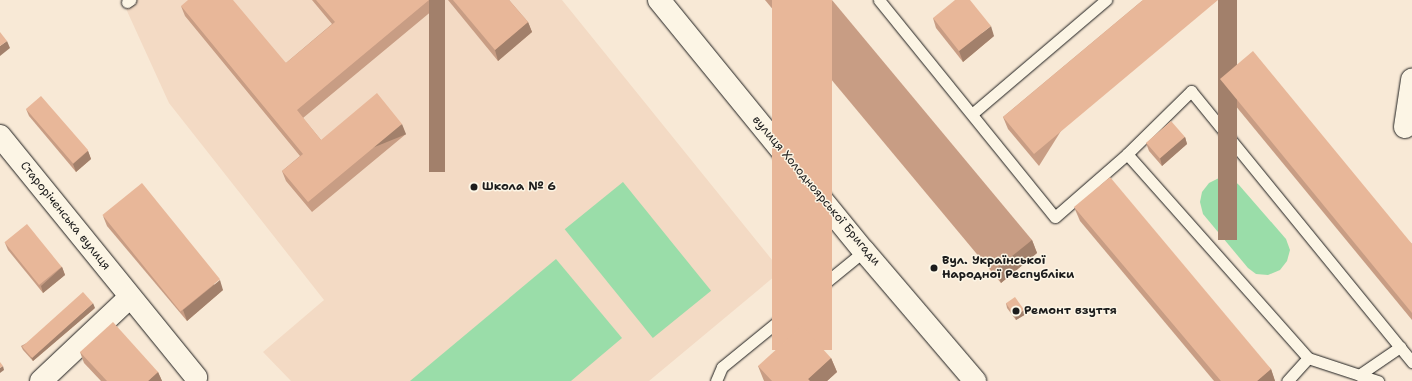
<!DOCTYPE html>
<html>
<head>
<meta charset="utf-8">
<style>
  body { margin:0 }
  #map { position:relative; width:1412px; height:381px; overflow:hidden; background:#f8e9d6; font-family:"Shantell Sans",sans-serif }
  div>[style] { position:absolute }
  .built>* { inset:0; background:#f3dac4 }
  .green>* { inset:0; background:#9adda9; transform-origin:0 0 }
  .roads { filter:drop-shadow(0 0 1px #1c1c1c) drop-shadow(0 0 1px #1c1c1c) }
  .service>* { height:11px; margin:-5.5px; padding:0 5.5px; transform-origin:5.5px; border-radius:5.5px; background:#fcf5e5 }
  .minor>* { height:22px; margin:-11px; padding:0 11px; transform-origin:11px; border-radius:11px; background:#fcf5e5 }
  .tertiary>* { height:22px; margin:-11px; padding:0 11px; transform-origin:11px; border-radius:11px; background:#fcf5e5 }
  .wall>* { inset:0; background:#c89d84 }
  .shaded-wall>* { inset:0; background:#a2806b; transform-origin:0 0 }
  .building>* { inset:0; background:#e8b799; transform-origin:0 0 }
  .dots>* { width:11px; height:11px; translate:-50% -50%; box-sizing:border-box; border:2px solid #fcf5e5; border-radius:50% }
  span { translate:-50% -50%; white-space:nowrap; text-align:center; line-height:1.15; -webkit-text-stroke:3px #fcf5e5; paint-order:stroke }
  .poi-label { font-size:12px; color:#1c1c1c; font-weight:700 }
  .left { translate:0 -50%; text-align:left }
  .street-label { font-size:12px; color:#1c1c1c }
</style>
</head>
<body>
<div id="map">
  <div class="built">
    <div style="clip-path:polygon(122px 0,562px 0,781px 271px,649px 381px,291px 381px,263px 352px,324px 300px,169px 103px)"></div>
  </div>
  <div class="green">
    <div style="clip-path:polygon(1219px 178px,1231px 178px,1239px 185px,1286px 239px,1290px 250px,1287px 261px,1280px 270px,1268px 275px,1256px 274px,1248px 268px,1203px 214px,1200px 202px,1202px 192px,1209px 183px)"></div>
    <div style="left:623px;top:182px;width:140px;height:75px;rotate:51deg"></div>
    <div style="clip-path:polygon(556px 259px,622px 338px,571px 381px,410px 381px)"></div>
  </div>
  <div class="roads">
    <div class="service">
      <div style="left:879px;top:0;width:279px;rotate:51deg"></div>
      <div style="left:1055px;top:217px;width:96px;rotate:-41.2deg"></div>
      <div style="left:1127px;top:154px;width:90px;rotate:-44.5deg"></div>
      <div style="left:1191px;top:91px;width:350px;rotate:50.8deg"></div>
      <div style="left:127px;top:2px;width:4px;rotate:-34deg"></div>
      <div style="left:973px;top:113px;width:175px;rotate:-40.4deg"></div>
      <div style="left:1127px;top:154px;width:273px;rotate:48.4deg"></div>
      <div style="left:1308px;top:358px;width:31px;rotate:132deg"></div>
      <div style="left:1308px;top:358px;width:74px;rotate:18.2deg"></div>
      <div style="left:1359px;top:375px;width:50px;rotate:-34.3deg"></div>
      <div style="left:716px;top:381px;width:15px;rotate:-67deg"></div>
      <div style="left:722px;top:367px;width:183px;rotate:-39.2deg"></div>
    </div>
    <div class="minor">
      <div style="left:1405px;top:127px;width:48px;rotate:-81.5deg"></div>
      <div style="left:0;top:136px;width:311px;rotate:50.9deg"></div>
      <div style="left:41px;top:381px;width:122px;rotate:-43.3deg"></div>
    </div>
    <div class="tertiary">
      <div style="left:659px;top:0;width:324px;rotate:50.8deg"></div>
      <div style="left:864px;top:251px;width:171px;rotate:49.5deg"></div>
    </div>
  </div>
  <div class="wall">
    <div style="clip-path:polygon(312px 0,445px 0,303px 118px,321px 140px,406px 134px,312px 212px,286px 181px,282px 171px,300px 156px,185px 16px,181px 6px,286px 63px,332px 24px)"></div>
    <div style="clip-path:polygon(448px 0,509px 0,528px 22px,532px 32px,498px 61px)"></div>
    <div style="clip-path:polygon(765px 0,832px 0,1032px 240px,1037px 253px,1001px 283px)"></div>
    <div style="clip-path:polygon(1143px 0,1039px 166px,1008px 129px,1003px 117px)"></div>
    <div style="clip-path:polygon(933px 18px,994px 36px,963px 62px,936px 28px)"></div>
    <div style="clip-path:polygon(1220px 79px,1412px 244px,1412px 320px,1225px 93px)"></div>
    <div style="clip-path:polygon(26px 109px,88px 151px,91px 159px,76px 172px,29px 116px)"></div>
    <div style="clip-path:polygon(1185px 137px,1187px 144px,1162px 166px,1149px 151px,1146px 143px)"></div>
    <div style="clip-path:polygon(1074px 207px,1271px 369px,1275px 381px,1214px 381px,1080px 221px)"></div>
    <div style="clip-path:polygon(103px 216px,223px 290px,187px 321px,107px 226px)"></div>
    <div style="clip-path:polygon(5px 243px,62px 267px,65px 275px,43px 293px,8px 250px)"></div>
    <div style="clip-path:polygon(1006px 303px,1024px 310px,1026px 314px,1016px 320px,1007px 308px)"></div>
    <div style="clip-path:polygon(95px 308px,33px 361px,23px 350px,21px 346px)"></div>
    <div style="clip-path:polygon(80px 352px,158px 372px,162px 381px,101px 381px,84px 363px)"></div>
    <div style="clip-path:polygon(831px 358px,837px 372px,827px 381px,764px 381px,758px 366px)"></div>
  </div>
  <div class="shaded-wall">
    <div style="left:429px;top:0;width:16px;height:172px"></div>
    <div style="left:1218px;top:0;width:19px;height:240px"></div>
    <div style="clip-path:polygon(528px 22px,532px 32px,498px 61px,495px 50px)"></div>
    <div style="clip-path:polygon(991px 26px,994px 36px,963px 62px,959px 51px)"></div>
    <div style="clip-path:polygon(7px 41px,10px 48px,0 56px,0 46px)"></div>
    <div style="left:402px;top:124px;width:11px;height:122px;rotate:68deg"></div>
    <div style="clip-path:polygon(1185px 137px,1187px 144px,1162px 166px,1160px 158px)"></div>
    <div style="clip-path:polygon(88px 151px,91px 159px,76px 172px,73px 164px)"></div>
    <div style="clip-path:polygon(1032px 240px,1037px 253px,1001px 283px,996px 269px)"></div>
    <div style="clip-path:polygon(62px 267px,65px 275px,43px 293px,41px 286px)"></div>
    <div style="clip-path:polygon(220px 280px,223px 290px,187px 321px,183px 310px)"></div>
    <div style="clip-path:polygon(93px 303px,95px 308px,33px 361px,31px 357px)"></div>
    <div style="clip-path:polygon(1024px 310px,1026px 314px,1016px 320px,1015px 316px)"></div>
    <div style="clip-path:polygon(831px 358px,837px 372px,827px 381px,809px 381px,808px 379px)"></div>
    <div style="clip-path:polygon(3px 366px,4px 370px,0 373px,0 368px)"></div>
    <div style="clip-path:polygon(1271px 369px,1275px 381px,1257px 381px)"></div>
    <div style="clip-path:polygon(158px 372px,162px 381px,148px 381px)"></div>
  </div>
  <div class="building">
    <div style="clip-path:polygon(188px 0,233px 0,286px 63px,335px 22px,316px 0,429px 0,297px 110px,321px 140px,377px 93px,402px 124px,308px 202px,282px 171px,303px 154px,181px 6px)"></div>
    <div style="clip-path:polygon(453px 0,509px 0,528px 22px,495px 50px)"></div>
    <div style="left:772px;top:0;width:60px;height:350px"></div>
    <div style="clip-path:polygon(955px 0,970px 0,991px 26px,959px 51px,933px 18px)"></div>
    <div style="clip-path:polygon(1143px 0,1218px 0,1034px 154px,1003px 117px)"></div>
    <div style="clip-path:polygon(0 32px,7px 41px,0 46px)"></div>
    <div style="clip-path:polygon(1253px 51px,1412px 244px,1412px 313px,1220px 79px)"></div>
    <div style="left:41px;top:96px;width:72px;height:20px;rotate:49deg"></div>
    <div style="left:1171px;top:121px;width:21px;height:33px;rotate:49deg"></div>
    <div style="clip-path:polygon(1110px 177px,1271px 369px,1257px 381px,1221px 381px,1074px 207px)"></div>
    <div style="left:142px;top:183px;width:124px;height:51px;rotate:51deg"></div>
    <div style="left:27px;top:224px;width:55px;height:29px;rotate:51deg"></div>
    <div style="left:83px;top:292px;width:15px;height:82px;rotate:48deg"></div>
    <div style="left:1015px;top:297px;width:16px;height:11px;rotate:55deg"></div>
    <div style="clip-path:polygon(113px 322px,158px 372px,148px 381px,107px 381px,80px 352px)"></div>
    <div style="clip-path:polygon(802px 326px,831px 358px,808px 379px,810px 381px,772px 381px,758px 366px)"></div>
    <div style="clip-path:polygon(0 362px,3px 366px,0 368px)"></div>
  </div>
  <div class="dots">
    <div style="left:474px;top:187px;background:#1c1c1c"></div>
    <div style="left:934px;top:268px;background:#1c1c1c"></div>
    <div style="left:1016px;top:311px;background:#1c1c1c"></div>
  </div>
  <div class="poi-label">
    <span class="left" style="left:482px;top:187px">Школа № 6</span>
    <span class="left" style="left:942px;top:268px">Вул. Української<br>Народної Республіки</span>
    <span class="left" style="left:1024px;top:311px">Ремонт взуття</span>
  </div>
  <div class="street-label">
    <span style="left:816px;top:191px;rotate:50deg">вулиця Холодноярської Бригади</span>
    <span style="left:65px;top:216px;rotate:51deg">Староріченська вулиця</span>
  </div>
</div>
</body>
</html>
